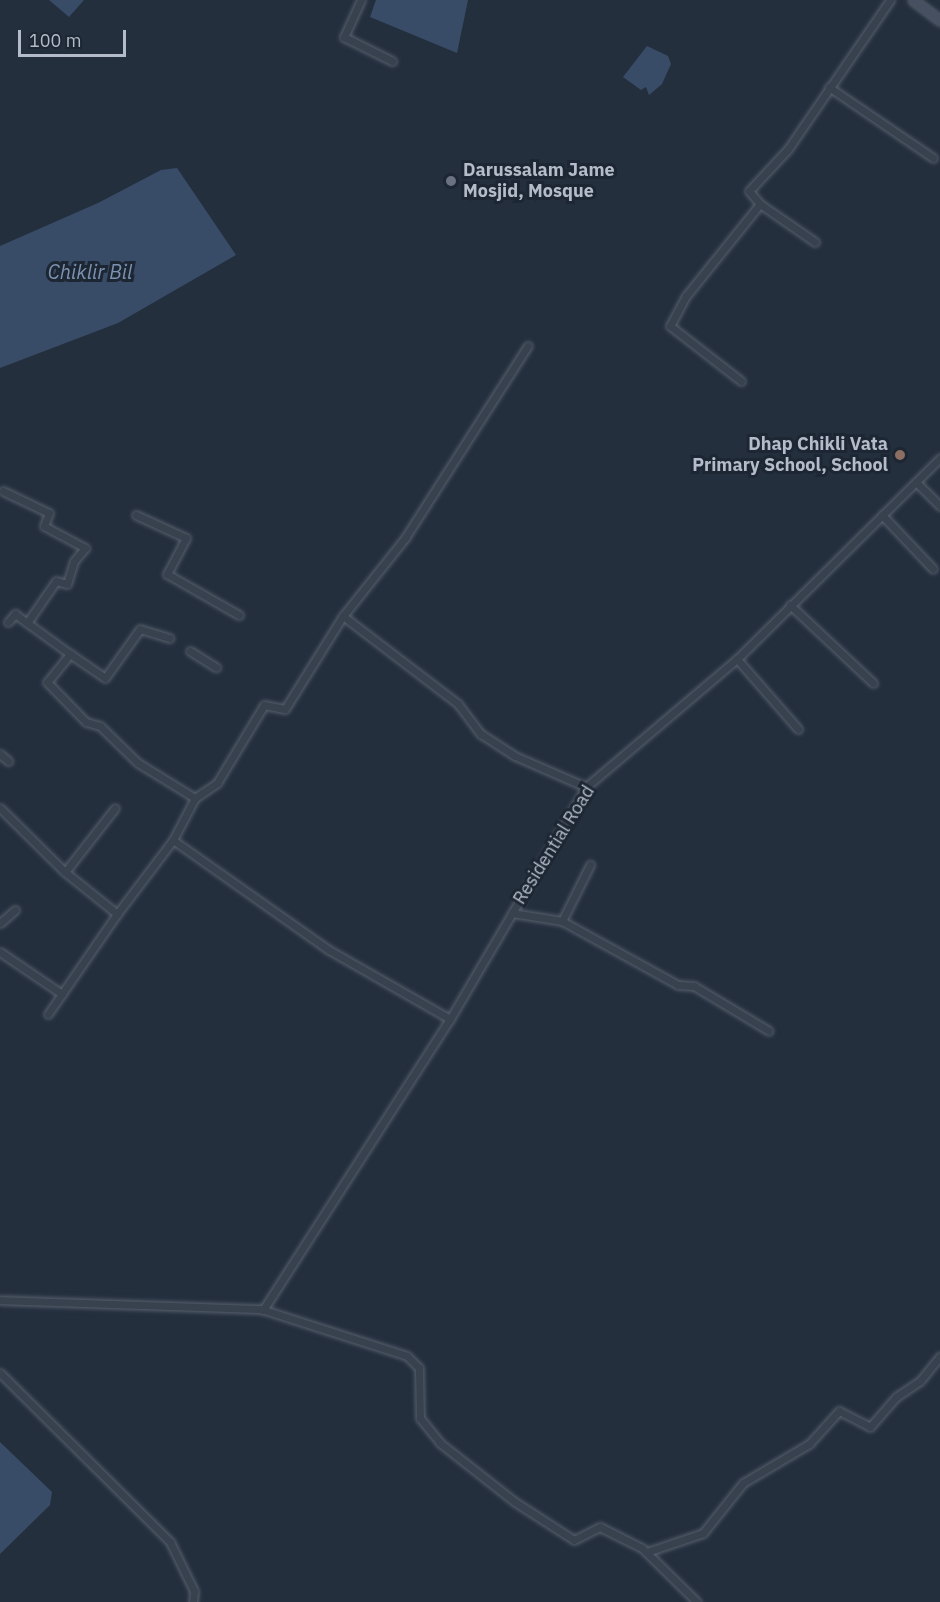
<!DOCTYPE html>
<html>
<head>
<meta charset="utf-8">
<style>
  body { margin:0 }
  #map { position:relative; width:940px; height:1602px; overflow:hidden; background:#242f3e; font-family:"IBM Plex Sans",sans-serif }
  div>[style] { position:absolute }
  .water>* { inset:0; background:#394c67 }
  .roads { filter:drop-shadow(0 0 2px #565f6c) drop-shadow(0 0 2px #565f6c) }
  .street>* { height:7px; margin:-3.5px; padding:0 3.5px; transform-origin:3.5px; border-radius:3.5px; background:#38414e }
  .secondary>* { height:9px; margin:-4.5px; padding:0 4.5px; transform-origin:4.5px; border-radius:4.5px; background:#465061 }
  .dots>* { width:16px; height:16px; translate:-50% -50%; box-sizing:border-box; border:3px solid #1d2633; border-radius:50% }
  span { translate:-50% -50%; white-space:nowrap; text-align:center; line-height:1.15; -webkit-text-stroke:6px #1d2633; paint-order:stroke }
  .poi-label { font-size:18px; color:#b4bcc9; font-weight:700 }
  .left { translate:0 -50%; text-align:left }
  .right { translate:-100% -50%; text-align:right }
  .street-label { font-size:18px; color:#b4bcc9 }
  .water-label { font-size:20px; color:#7c92b1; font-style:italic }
  .scale { position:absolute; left:18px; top:30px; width:108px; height:27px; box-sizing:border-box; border:3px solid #b4bcc9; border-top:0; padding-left:8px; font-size:18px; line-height:21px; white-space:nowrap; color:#b4bcc9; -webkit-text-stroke:4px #1d2633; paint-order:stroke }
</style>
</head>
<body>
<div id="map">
  <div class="water">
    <div style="clip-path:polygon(49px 0,84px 0,69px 17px)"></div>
    <div style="clip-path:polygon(376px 0,468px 0,457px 53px,370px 17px)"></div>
    <div style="clip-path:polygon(647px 46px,668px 56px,671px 64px,662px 84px,649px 95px,646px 87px,641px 90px,623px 77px)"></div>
    <div style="clip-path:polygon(177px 168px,236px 255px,118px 323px,0 368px,0 246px,98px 203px,161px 170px)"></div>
    <div style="clip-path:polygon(0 1442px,52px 1492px,50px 1505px,0 1554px)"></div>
  </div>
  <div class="roads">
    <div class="street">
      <div style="left:361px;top:0;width:41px;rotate:114.7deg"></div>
      <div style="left:344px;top:37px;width:54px;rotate:26.6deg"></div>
      <div style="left:829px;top:87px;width:126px;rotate:34.3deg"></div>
      <div style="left:815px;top:242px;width:67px;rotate:-145.4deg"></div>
      <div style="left:760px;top:204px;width:17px;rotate:-130deg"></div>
      <div style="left:749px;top:191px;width:57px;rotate:-47.1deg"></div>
      <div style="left:788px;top:149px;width:181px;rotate:-55.6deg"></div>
      <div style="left:741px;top:381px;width:90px;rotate:-142.2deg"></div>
      <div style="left:670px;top:326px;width:34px;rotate:-62deg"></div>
      <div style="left:686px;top:296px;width:118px;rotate:-51.2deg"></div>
      <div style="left:916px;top:482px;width:34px;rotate:45deg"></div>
      <div style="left:3px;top:491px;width:51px;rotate:25.6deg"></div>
      <div style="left:49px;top:513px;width:14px;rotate:111deg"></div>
      <div style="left:44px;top:526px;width:47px;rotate:28.2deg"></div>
      <div style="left:85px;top:548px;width:17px;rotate:130deg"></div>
      <div style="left:74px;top:561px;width:24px;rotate:107deg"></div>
      <div style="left:67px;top:584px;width:11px;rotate:-165deg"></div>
      <div style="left:56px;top:581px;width:51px;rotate:124.6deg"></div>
      <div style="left:136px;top:515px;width:55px;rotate:24.7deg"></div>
      <div style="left:186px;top:538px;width:41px;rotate:117.8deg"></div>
      <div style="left:167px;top:574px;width:83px;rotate:29.7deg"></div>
      <div style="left:882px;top:515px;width:74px;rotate:46.6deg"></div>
      <div style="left:790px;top:605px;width:114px;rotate:43.2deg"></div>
      <div style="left:343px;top:616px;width:145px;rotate:37.4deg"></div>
      <div style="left:458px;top:704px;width:38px;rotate:53deg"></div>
      <div style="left:481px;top:734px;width:40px;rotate:32.9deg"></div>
      <div style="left:515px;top:756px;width:77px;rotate:23.6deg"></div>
      <div style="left:8px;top:622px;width:11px;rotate:-49deg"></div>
      <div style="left:15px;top:614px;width:68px;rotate:36deg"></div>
      <div style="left:70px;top:654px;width:36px;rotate:129deg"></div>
      <div style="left:47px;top:682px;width:56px;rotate:45.7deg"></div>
      <div style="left:86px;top:722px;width:15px;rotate:16deg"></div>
      <div style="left:100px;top:726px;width:53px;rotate:44.2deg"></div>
      <div style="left:138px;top:763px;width:67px;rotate:31.6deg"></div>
      <div style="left:190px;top:651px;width:31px;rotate:32deg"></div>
      <div style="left:70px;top:654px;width:42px;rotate:34.4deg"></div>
      <div style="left:105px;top:678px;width:60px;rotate:-54.5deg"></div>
      <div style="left:140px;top:629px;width:31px;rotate:17deg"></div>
      <div style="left:737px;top:659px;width:93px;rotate:48.9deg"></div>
      <div style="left:0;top:754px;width:11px;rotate:41deg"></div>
      <div style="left:0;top:808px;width:91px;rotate:44.6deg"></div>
      <div style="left:65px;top:872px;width:67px;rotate:38.9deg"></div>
      <div style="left:117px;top:914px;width:93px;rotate:-52.9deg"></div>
      <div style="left:173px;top:840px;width:191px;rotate:35.2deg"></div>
      <div style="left:329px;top:950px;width:139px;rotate:29.7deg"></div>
      <div style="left:173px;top:840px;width:47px;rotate:-62.4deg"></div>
      <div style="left:195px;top:798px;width:27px;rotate:-34deg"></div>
      <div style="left:217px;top:783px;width:91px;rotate:-58.9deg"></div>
      <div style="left:264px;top:705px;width:21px;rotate:11deg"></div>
      <div style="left:285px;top:709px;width:110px;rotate:-58.1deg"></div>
      <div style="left:343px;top:616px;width:100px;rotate:-51.5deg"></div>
      <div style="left:405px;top:538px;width:228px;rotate:-57.4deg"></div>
      <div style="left:65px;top:872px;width:81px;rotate:-52deg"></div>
      <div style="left:512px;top:913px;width:51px;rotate:9.1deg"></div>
      <div style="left:562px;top:921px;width:132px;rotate:28.9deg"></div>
      <div style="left:678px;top:985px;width:16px;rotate:4deg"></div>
      <div style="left:694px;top:986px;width:87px;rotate:31deg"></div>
      <div style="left:562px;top:921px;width:63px;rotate:-63.4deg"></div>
      <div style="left:0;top:923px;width:20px;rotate:-41deg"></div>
      <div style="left:0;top:952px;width:75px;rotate:34.1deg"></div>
      <div style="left:48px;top:1014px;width:121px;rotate:-55.4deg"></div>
      <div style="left:0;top:1300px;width:261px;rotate:2deg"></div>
      <div style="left:261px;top:1309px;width:153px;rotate:17.8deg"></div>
      <div style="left:407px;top:1356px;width:17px;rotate:45deg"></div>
      <div style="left:419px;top:1368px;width:50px;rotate:88.9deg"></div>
      <div style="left:420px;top:1418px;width:32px;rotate:51deg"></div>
      <div style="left:440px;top:1443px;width:95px;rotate:38.2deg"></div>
      <div style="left:515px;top:1502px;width:70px;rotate:32.8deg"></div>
      <div style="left:574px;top:1540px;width:29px;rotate:-27deg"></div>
      <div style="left:600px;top:1527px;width:47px;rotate:26.6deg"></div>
      <div style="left:642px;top:1548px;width:77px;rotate:44.5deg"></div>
      <div style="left:263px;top:1310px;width:346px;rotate:-57.3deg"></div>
      <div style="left:450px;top:1019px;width:269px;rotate:-59.6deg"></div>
      <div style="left:586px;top:787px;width:198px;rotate:-40.3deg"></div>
      <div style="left:737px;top:659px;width:286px;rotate:-44.7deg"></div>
      <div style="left:0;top:1373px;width:240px;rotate:44.8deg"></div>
      <div style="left:170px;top:1542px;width:55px;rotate:63.9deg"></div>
      <div style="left:194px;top:1591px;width:11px;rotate:95deg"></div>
      <div style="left:647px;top:1552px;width:59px;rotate:-18.7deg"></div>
      <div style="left:703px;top:1533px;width:64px;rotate:-51.3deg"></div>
      <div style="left:743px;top:1483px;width:77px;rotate:-30.6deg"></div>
      <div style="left:809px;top:1444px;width:45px;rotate:-47.7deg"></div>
      <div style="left:839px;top:1411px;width:35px;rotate:27deg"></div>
      <div style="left:870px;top:1427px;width:40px;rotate:-49deg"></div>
      <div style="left:896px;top:1397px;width:29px;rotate:-34deg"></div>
      <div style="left:920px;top:1381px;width:32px;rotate:-51deg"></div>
    </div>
    <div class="secondary">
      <div style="left:913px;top:0;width:34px;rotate:37deg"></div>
    </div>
  </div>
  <div class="dots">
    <div style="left:451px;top:181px;background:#6b7280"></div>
    <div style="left:900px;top:455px;background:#8d6e63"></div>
  </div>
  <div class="poi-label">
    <span class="left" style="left:463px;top:181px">Darussalam Jame<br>Mosjid, Mosque</span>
    <span class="right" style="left:888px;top:455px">Dhap Chikli Vata<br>Primary School, School</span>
  </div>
  <div class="street-label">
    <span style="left:554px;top:845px;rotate:-58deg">Residential Road</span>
  </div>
  <div class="water-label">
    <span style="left:90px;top:271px">Chiklir Bil</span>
  </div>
  <div class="scale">100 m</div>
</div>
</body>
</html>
